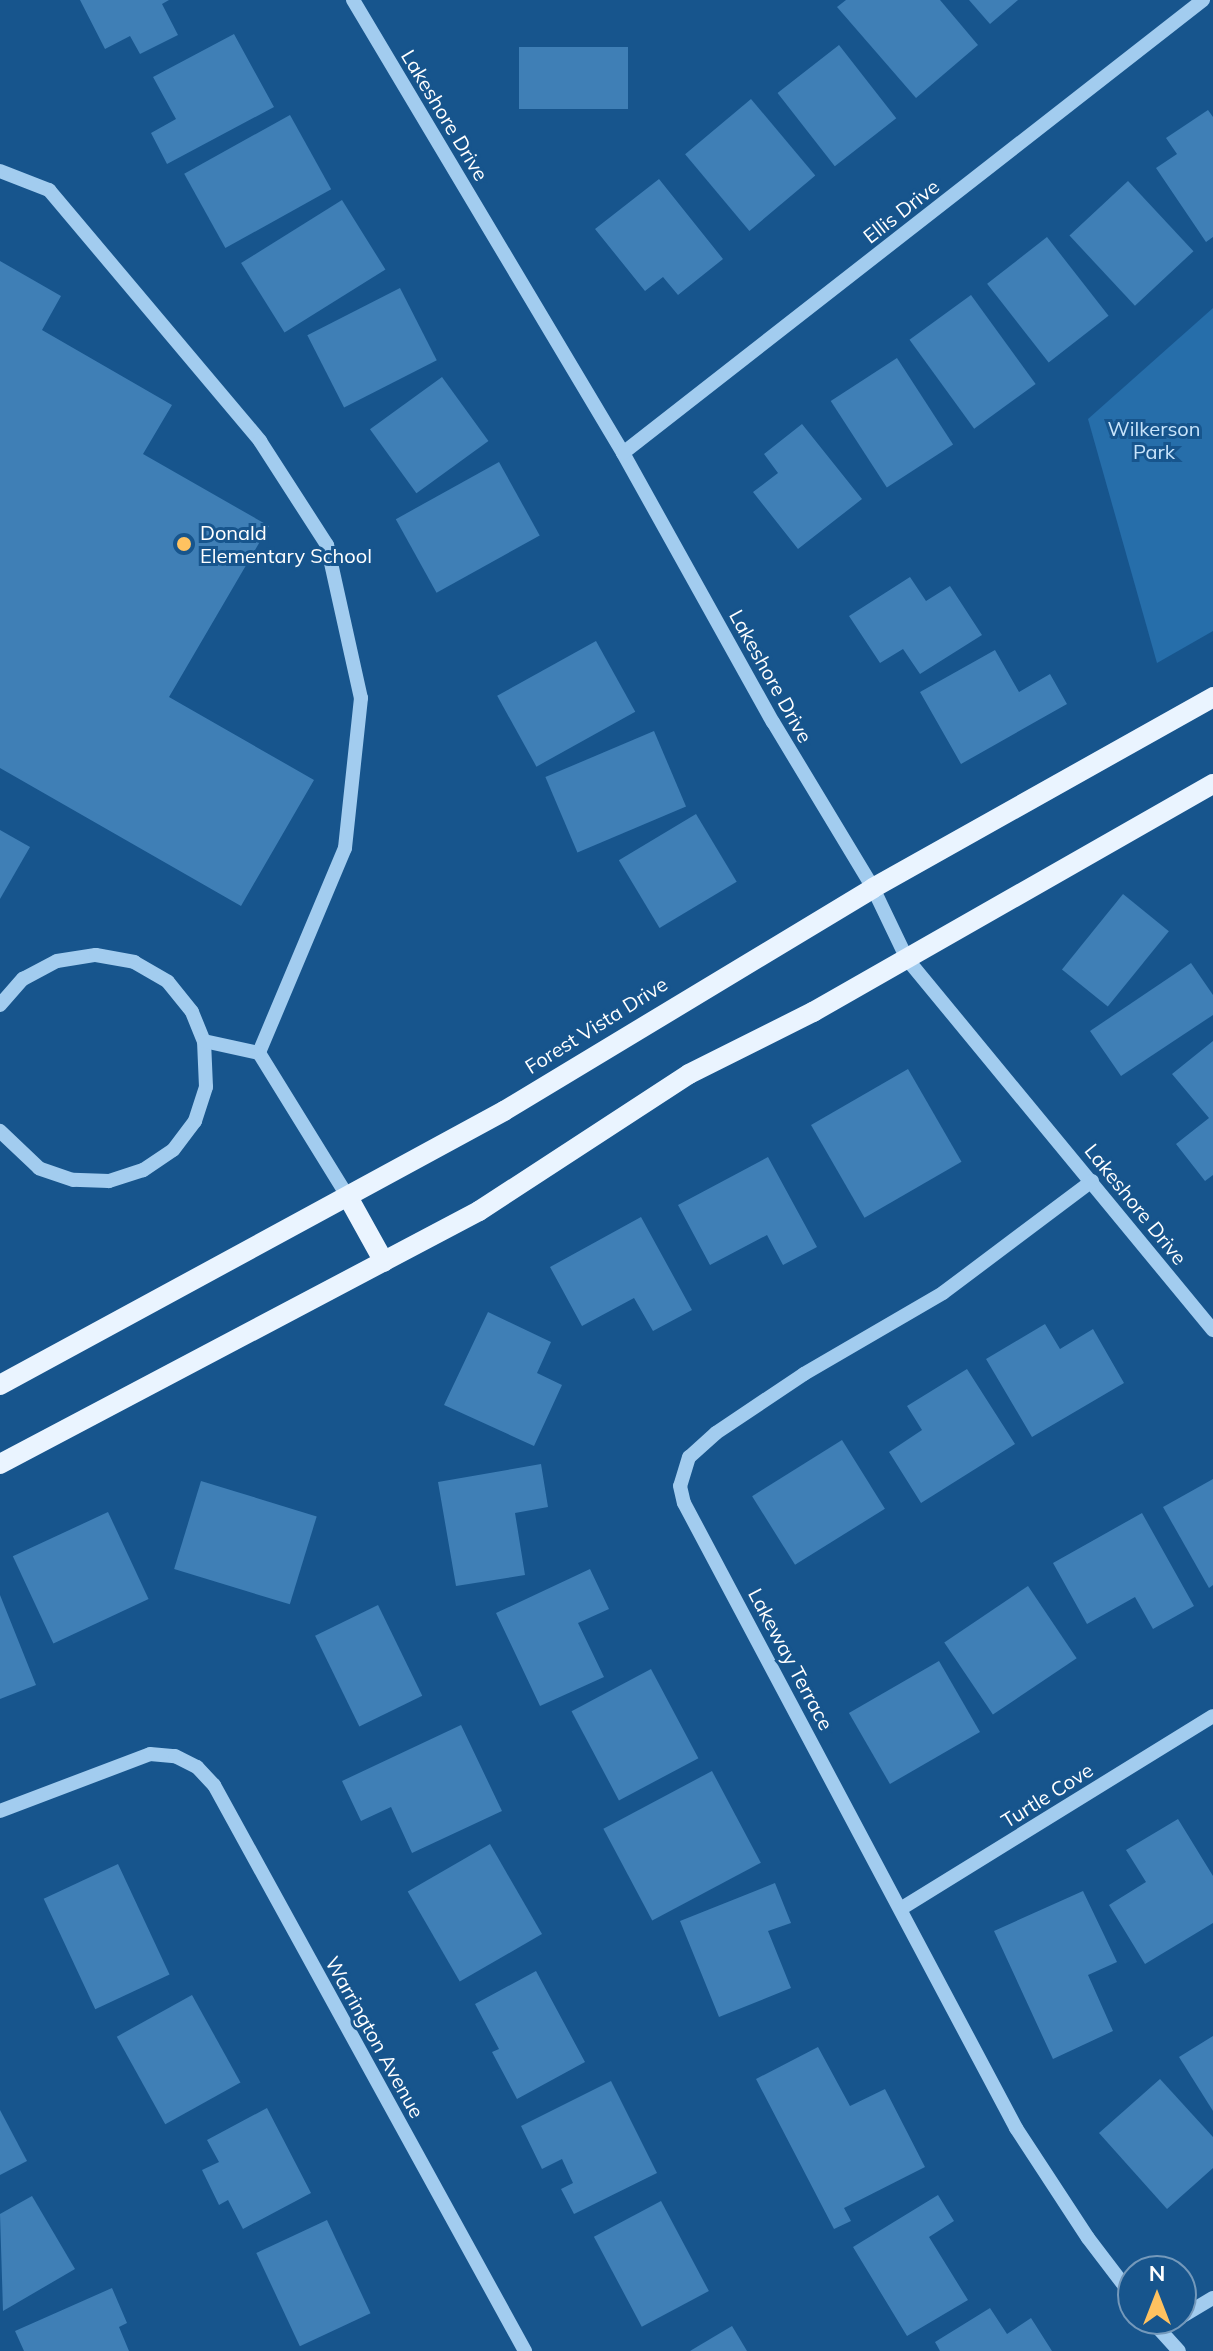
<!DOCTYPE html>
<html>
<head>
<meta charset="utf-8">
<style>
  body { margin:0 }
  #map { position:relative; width:1213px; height:2351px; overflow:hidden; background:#17558d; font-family:Mulish,sans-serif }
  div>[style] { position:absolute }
  .green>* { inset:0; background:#266eaa }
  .building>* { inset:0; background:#3f7fb6; transform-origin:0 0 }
  .minor>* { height:14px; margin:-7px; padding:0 7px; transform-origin:7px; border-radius:7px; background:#a2ccef }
  .major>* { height:20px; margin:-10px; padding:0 10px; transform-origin:10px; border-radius:10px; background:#eaf4ff }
  .dots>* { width:22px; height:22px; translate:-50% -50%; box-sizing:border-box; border:4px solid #17558d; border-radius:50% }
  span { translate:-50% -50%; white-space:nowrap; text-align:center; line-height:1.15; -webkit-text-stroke:6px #17558d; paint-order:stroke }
  .street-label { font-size:20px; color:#fff }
  .park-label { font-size:20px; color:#c8e4fb }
  .poi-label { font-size:20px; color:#fff }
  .left { translate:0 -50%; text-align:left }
  .north { position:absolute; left:1117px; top:2255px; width:80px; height:80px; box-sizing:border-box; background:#17558d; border:2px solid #7499bb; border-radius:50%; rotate:0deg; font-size:22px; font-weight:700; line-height:32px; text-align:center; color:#fff }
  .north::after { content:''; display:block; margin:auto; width:28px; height:36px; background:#ffc260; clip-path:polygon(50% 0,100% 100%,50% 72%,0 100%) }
</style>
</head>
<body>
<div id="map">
  <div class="green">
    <div style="clip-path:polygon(1213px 308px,1213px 631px,1157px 663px,1088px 419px)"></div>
  </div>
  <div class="building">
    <div style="clip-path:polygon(80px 0,169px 0,162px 4px,178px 35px,140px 54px,130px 36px,105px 49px)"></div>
    <div style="clip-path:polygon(846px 0,940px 0,978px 45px,916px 98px,837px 7px)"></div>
    <div style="clip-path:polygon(969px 0,1018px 0,990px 24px)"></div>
    <div style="clip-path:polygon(234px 34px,274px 107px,167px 164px,151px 133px,176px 119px,153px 77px)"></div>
    <div style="left:839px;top:45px;width:93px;height:78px;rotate:52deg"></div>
    <div style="left:519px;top:47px;width:109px;height:62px"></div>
    <div style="left:751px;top:99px;width:100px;height:86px;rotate:50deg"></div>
    <div style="clip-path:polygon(1208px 110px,1213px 117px,1213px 237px,1206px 242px,1156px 168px,1177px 154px,1166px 138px)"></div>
    <div style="left:290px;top:115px;width:85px;height:121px;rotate:61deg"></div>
    <div style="clip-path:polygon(659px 179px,723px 259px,678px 295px,663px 277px,645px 291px,595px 229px)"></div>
    <div style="left:1128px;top:181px;width:96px;height:80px;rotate:47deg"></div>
    <div style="left:342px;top:200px;width:82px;height:119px;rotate:58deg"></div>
    <div style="left:1047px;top:237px;width:100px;height:76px;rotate:52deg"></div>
    <div style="clip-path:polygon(0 261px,61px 296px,42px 330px,172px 405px,143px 454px,269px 526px,169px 697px,314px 780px,241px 906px,0 768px)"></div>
    <div style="left:400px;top:288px;width:81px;height:104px;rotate:63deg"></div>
    <div style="left:971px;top:295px;width:110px;height:76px;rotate:54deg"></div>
    <div style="left:897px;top:358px;width:103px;height:79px;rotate:57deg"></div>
    <div style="left:442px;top:377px;width:79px;height:89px;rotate:54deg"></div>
    <div style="clip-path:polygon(802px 424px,862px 499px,798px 549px,753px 492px,778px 473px,764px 454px)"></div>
    <div style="left:499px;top:462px;width:84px;height:118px;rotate:61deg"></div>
    <div style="clip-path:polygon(910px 577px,926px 601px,950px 586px,982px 635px,920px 674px,903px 649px,880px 663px,849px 616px)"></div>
    <div style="left:596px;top:641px;width:81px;height:113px;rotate:61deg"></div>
    <div style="clip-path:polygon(995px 650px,1019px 692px,1050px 674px,1067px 704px,961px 764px,920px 692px)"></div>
    <div style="left:654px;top:731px;width:82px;height:118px;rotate:67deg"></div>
    <div style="left:696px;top:814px;width:79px;height:90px;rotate:59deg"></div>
    <div style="clip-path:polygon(0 830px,30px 847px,0 899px)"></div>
    <div style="left:1123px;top:894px;width:59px;height:97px;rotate:39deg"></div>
    <div style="clip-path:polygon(1191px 963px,1213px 995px,1213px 1015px,1121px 1076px,1090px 1031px)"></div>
    <div style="clip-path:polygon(1213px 1041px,1213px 1175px,1205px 1181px,1176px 1144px,1209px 1118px,1172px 1074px)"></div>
    <div style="left:908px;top:1069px;width:107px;height:112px;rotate:60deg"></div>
    <div style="clip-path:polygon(768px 1157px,817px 1247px,783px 1265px,767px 1235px,710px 1265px,678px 1205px)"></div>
    <div style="clip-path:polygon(641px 1217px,692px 1310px,653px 1331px,634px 1298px,582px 1326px,550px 1267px)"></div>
    <div style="clip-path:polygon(488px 1312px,551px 1342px,537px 1373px,562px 1385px,534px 1446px,444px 1405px)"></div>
    <div style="clip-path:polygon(1045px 1324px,1060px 1349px,1093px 1329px,1124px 1383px,1032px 1437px,986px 1359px)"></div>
    <div style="clip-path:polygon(967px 1369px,1015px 1444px,921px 1503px,889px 1452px,922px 1430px,907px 1406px)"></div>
    <div style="left:842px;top:1440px;width:81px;height:106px;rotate:58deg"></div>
    <div style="clip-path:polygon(541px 1464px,548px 1507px,515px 1513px,525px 1575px,456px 1586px,438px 1482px)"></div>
    <div style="clip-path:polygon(1213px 1479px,1213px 1585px,1209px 1588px,1163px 1507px)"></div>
    <div style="left:201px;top:1481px;width:121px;height:92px;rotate:17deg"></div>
    <div style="left:108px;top:1512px;width:96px;height:105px;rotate:65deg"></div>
    <div style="clip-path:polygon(1142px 1513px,1194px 1606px,1153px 1629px,1135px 1597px,1087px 1624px,1053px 1563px)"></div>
    <div style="clip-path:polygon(590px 1569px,609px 1609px,578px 1623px,604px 1677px,540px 1706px,496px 1613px)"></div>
    <div style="left:1028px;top:1586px;width:87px;height:101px;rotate:56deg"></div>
    <div style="clip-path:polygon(0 1595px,36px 1685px,0 1699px)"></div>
    <div style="left:378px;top:1605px;width:101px;height:70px;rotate:64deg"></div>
    <div style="left:939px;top:1661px;width:82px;height:104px;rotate:60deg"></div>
    <div style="left:651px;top:1669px;width:101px;height:90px;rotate:62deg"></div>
    <div style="clip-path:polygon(461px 1725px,502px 1811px,412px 1853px,391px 1807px,361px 1821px,342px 1781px)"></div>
    <div style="left:712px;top:1771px;width:104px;height:123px;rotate:62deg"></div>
    <div style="clip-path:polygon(1178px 1819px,1213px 1876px,1213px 1923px,1145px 1964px,1109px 1905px,1146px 1882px,1126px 1850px)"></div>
    <div style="left:490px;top:1844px;width:104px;height:95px;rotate:60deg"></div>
    <div style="left:118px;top:1864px;width:122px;height:82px;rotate:65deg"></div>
    <div style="clip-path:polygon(775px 1883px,791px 1923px,768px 1931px,791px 1988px,719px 2017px,680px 1921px)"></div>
    <div style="clip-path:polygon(1083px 1891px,1117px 1962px,1088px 1975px,1113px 2031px,1053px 2059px,994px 1931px)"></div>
    <div style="clip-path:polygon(536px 1971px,585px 2062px,517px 2099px,492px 2052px,499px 2049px,475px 2004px)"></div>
    <div style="left:192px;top:1995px;width:100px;height:86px;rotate:61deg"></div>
    <div style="clip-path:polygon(1213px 2036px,1213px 2111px,1179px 2057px)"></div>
    <div style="clip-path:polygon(818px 2047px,850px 2106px,885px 2089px,925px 2167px,844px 2208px,851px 2221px,834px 2229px,756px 2079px)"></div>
    <div style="clip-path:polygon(1160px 2079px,1213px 2137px,1213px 2168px,1167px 2209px,1099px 2133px)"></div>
    <div style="clip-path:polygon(611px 2081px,657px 2173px,574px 2214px,561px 2189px,573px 2183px,562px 2159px,542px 2169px,521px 2126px)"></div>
    <div style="clip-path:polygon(267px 2108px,311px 2193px,243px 2229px,228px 2200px,219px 2205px,202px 2170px,219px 2162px,207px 2140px)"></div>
    <div style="clip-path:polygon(0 2110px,27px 2161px,0 2175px)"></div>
    <div style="clip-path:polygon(938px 2195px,954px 2221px,929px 2237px,968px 2300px,907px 2336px,853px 2247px)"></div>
    <div style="clip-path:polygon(32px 2196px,75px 2269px,3px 2311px,0 2214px)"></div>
    <div style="left:661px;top:2201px;width:102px;height:76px;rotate:62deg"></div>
    <div style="left:327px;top:2220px;width:103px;height:78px;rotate:65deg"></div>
    <div style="clip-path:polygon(112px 2288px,127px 2323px,119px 2327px,129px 2351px,24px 2351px,15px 2331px)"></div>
    <div style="clip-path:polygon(990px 2308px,1007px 2334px,1031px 2318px,1052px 2351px,940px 2351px,935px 2342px)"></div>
    <div style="clip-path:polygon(732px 2326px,747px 2351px,690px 2351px)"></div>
  </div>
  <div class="minor">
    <div style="left:353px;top:0;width:527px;rotate:59.2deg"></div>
    <div style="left:623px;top:453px;width:308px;rotate:60.9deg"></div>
    <div style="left:773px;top:722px;width:194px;rotate:58.9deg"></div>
    <div style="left:873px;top:888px;width:79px;rotate:64.4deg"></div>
    <div style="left:907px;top:959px;width:481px;rotate:50.5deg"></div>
    <div style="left:0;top:171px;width:53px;rotate:21.2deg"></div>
    <div style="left:49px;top:190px;width:328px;rotate:49.9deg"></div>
    <div style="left:260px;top:441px;width:124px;rotate:57.2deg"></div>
    <div style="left:327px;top:545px;width:157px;rotate:77.5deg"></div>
    <div style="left:361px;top:698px;width:151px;rotate:96.1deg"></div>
    <div style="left:345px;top:848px;width:222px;rotate:112.8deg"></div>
    <div style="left:623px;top:453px;width:736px;rotate:-37.99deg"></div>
    <div style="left:0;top:1005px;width:35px;rotate:-49deg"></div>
    <div style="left:23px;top:979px;width:38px;rotate:-28deg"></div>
    <div style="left:57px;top:961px;width:39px;rotate:-9deg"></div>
    <div style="left:96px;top:955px;width:39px;rotate:10deg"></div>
    <div style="left:134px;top:962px;width:39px;rotate:30deg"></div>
    <div style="left:168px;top:982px;width:38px;rotate:51deg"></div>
    <div style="left:192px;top:1012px;width:31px;rotate:68deg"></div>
    <div style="left:204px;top:1041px;width:46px;rotate:87.5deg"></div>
    <div style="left:206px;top:1087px;width:36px;rotate:108deg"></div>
    <div style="left:195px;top:1121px;width:36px;rotate:127deg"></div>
    <div style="left:173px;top:1150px;width:36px;rotate:146deg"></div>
    <div style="left:143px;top:1170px;width:36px;rotate:162deg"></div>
    <div style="left:109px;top:1181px;width:36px;rotate:-178deg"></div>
    <div style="left:73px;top:1180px;width:36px;rotate:-161deg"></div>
    <div style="left:39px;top:1168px;width:54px;rotate:-136.5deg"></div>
    <div style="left:204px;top:1041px;width:56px;rotate:12.3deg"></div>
    <div style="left:259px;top:1053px;width:169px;rotate:58.3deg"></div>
    <div style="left:1092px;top:1181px;width:186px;rotate:143.1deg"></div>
    <div style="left:943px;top:1293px;width:161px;rotate:149.8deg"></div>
    <div style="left:804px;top:1374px;width:106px;rotate:146.2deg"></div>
    <div style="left:716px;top:1433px;width:36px;rotate:138deg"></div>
    <div style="left:689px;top:1457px;width:30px;rotate:107deg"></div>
    <div style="left:680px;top:1486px;width:17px;rotate:77deg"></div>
    <div style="left:684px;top:1503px;width:708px;rotate:62.02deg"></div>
    <div style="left:1016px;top:2128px;width:131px;rotate:56.8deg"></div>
    <div style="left:1088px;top:2238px;width:74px;rotate:52.7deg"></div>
    <div style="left:0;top:1811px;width:160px;rotate:-20.8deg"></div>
    <div style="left:150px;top:1754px;width:25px;rotate:5deg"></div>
    <div style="left:175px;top:1756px;width:25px;rotate:27deg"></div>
    <div style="left:197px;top:1767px;width:25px;rotate:47deg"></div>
    <div style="left:214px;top:1785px;width:646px;rotate:61.21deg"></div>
    <div style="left:902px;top:1908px;width:365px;rotate:-31.7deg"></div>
    <div style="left:1181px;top:2317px;width:37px;rotate:-31deg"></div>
    <div style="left:1150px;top:2319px;width:43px;rotate:47.8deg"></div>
  </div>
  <div class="major">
    <div style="left:348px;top:1197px;width:74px;rotate:61deg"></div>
    <div style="left:0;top:1385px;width:574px;rotate:-28.53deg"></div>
    <div style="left:504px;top:1111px;width:431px;rotate:-31.1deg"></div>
    <div style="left:873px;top:888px;width:390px;rotate:-29.3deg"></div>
    <div style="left:0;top:1464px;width:542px;rotate:-27.84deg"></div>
    <div style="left:479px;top:1211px;width:251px;rotate:-33.1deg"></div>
    <div style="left:689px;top:1074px;width:139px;rotate:-26.6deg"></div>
    <div style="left:813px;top:1012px;width:460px;rotate:-29.7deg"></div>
  </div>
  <div class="dots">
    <div style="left:184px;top:544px;background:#ffc260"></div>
  </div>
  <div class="street-label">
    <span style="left:445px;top:115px;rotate:59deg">Lakeshore Drive</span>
    <span style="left:901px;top:211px;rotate:-38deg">Ellis Drive</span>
    <span style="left:771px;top:676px;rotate:61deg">Lakeshore Drive</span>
    <span style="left:596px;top:1025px;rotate:-32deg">Forest Vista Drive</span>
    <span style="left:1136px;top:1204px;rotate:51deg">Lakeshore Drive</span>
    <span style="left:791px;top:1659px;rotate:62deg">Lakeway Terrace</span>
    <span style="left:1047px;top:1795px;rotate:-32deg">Turtle Cove</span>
    <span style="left:375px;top:2037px;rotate:61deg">Warrington Avenue</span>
  </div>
  <div class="park-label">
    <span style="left:1154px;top:440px">Wilkerson<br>Park</span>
  </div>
  <div class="poi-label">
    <span class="left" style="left:200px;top:544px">Donald<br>Elementary School</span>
  </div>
  <div class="north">N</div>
</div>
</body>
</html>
